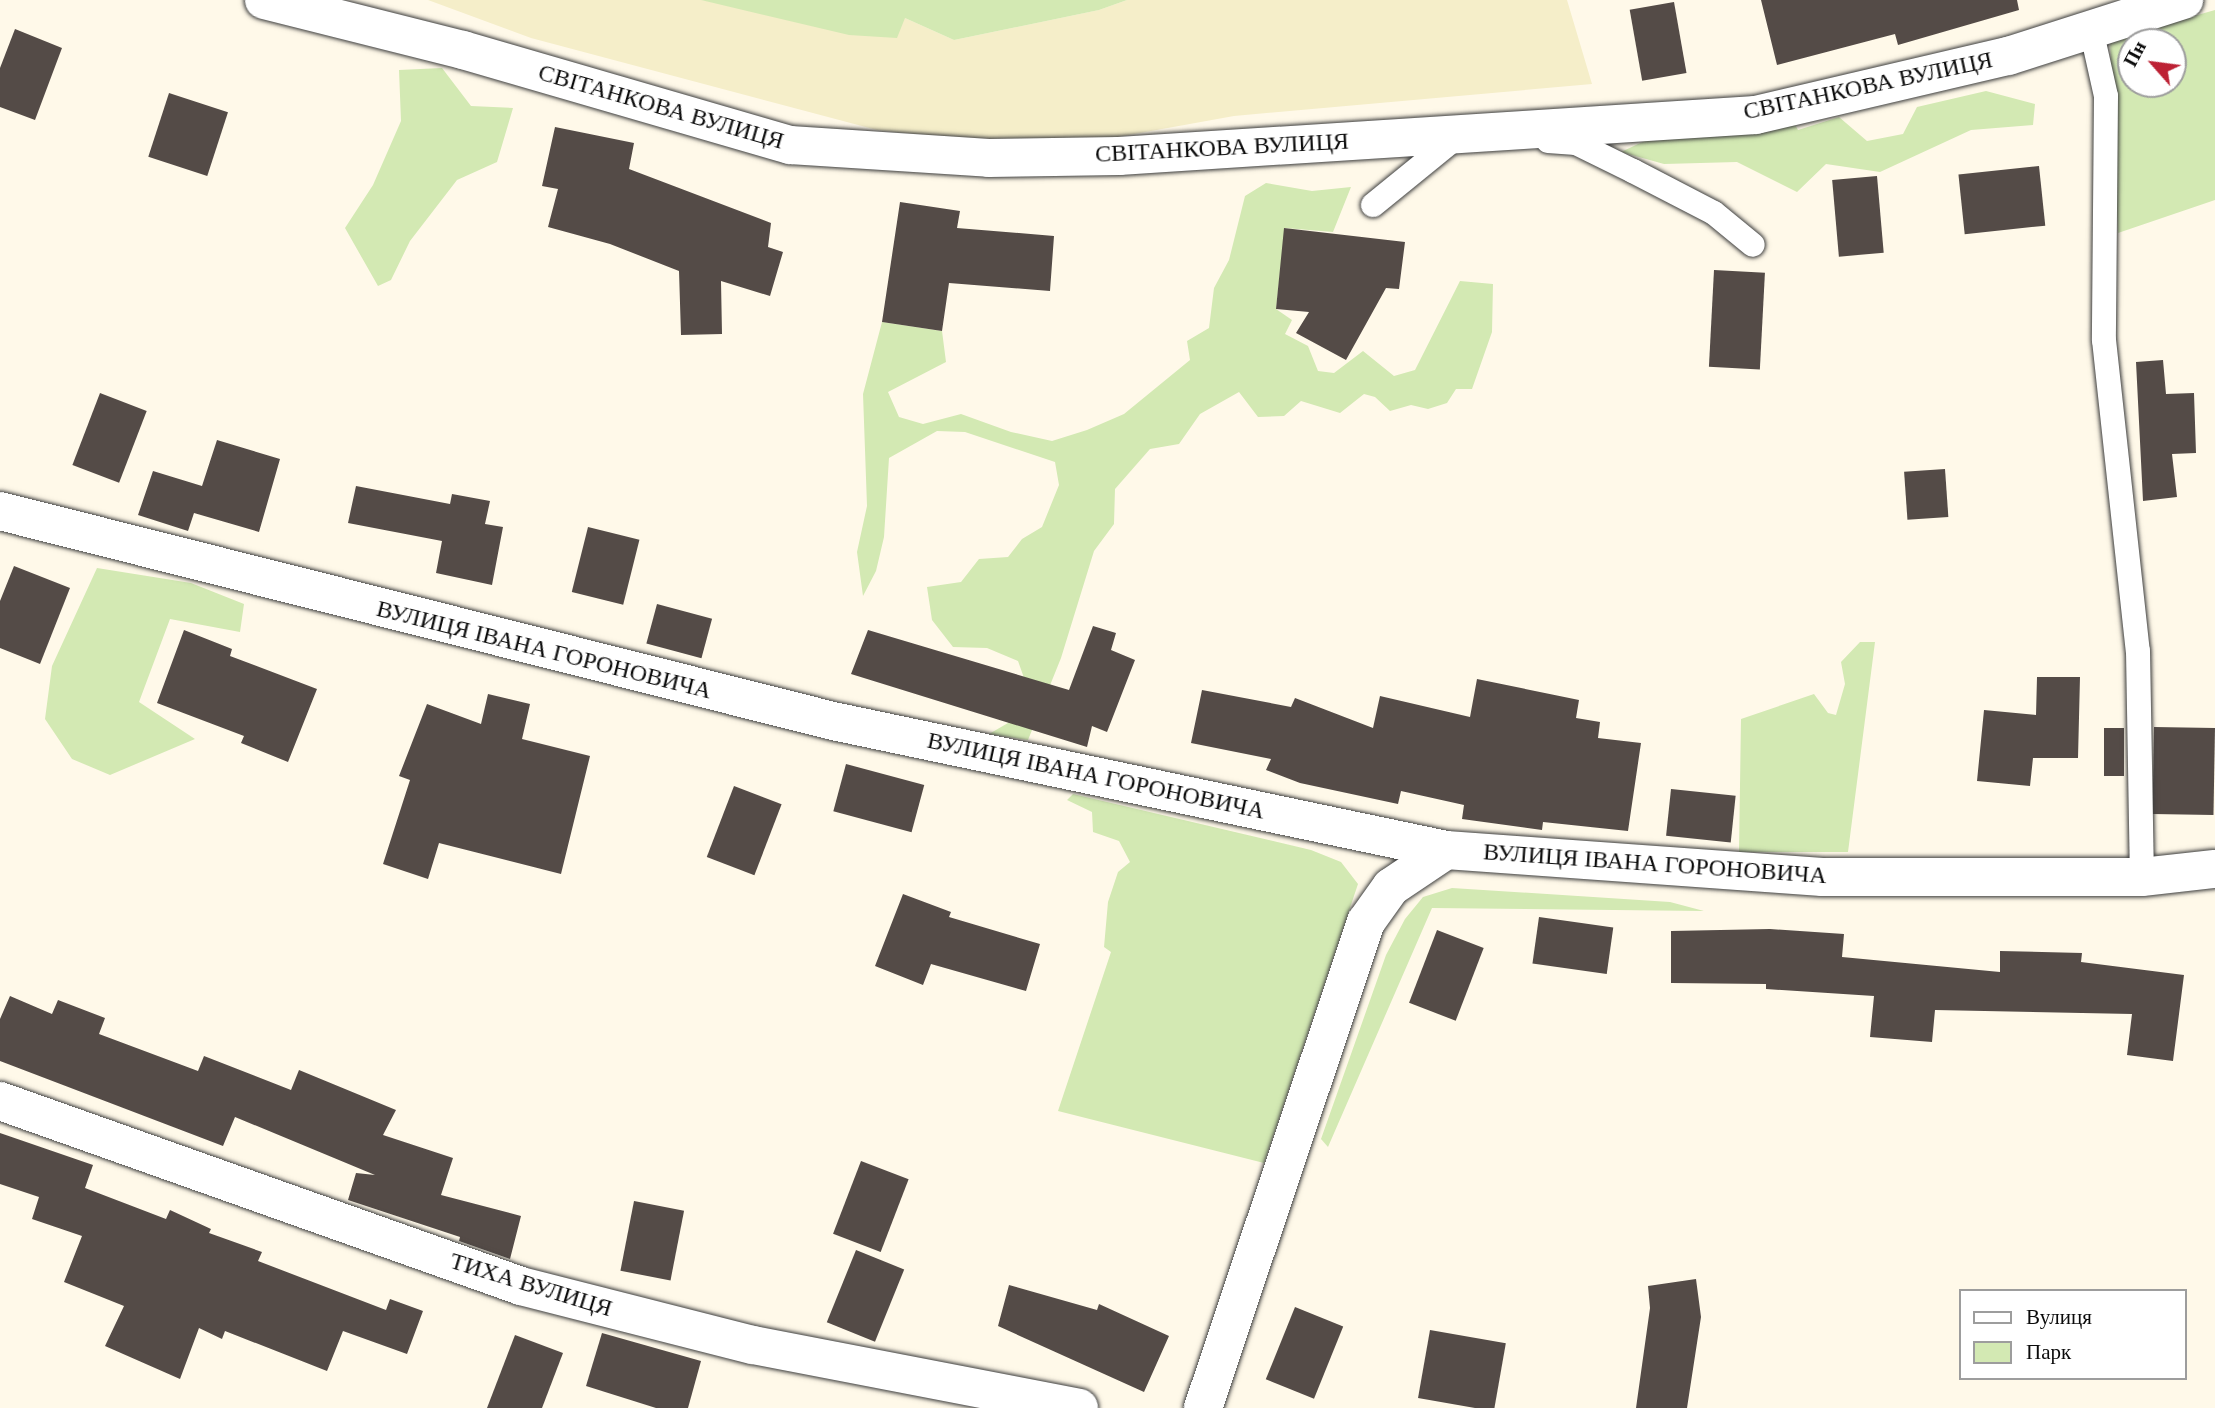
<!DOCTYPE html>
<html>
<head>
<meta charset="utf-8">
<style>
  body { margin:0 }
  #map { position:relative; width:2215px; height:1408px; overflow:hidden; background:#fff9e9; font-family:"Times New Roman",serif }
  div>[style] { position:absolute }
  .farmland>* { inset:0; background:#f5eec9 }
  .green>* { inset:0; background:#d3e9b3 }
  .building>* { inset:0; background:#544b47; transform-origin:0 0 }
  .roads { filter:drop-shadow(0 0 2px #3e3e3e) drop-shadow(0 0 2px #3e3e3e) }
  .lane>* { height:24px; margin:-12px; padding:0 12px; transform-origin:12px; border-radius:12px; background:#fff }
  .street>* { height:38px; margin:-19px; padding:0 19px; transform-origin:19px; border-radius:19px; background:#fff }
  span { translate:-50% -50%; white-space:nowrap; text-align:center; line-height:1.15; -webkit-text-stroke:7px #fff; paint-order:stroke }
  .street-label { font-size:24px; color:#0b0b0b }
  .legend { position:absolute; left:1959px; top:1289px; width:228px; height:91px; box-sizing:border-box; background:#fff; border:2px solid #9d9d9d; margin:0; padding:9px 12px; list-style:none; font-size:21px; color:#0b0b0b }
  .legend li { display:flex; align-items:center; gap:14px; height:35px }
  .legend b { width:35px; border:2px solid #9d9d9d }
  .north { position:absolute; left:2117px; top:28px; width:70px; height:70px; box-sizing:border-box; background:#fff; border:2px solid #9d9d9d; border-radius:50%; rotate:298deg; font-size:19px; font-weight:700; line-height:28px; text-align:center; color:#0b0b0b }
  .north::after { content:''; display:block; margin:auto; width:24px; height:32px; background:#bd2134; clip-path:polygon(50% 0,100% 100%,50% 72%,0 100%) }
</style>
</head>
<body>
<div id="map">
  <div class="farmland">
    <div style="clip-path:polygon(428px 0,701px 0,905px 18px,954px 40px,1099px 10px,1127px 0,1567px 0,1592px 84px,1234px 116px,1101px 140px,998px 143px,877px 130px,531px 38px)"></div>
  </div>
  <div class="green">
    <div style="clip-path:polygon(701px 0,1127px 0,1099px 10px,954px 40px,905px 18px,897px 38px,849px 35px)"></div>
    <div style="clip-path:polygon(evenodd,2215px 10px,2215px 200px,2118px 233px,2110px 40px,2215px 10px,2131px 42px,2173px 42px,2173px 84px,2131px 84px,2131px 42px)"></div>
    <div style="clip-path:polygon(442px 68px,471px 106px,513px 108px,497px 162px,457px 180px,410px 241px,391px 280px,378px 286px,345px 228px,373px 185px,401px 121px,399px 70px)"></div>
    <div style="clip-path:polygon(1986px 91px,2035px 104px,2033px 125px,1971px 130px,1880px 172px,1826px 164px,1797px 192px,1737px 162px,1664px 164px,1621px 152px,1653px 137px,1713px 137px,1793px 121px,1798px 130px,1839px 117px,1867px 141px,1903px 134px,1917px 107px)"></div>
    <div style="clip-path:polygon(1266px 183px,1312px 191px,1351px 187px,1333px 232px,1285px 228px,1276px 309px,1292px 320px,1285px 334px,1308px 346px,1318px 371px,1334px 373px,1363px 351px,1394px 376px,1415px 370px,1460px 281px,1493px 284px,1492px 332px,1472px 389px,1456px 389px,1447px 403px,1428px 409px,1411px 405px,1390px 411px,1375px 397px,1364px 394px,1340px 413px,1301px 401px,1284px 416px,1258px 417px,1239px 392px,1200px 414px,1179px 444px,1150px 449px,1115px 489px,1114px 524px,1094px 551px,1061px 658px,1028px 740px,989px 734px,1008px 723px,1029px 692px,1018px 661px,987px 648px,953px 647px,932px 620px,927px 587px,961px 582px,979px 559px,1008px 557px,1022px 539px,1042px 527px,1059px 485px,1055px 462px,965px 432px,937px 431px,889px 458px,884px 537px,876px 571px,863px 596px,857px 552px,867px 506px,863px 394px,882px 322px,942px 331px,946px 362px,888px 392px,899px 417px,923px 424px,961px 414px,1011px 432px,1052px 441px,1087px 430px,1124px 414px,1190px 360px,1187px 341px,1209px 328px,1214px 288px,1229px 260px,1245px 196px)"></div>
    <div style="clip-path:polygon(97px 568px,191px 583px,244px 604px,240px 632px,170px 619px,139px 702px,195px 739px,110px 775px,72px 759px,45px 719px,52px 666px)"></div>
    <div style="clip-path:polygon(1860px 642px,1875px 642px,1848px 852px,1739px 852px,1741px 719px,1814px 694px,1828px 713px,1836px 715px,1845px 684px,1841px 662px)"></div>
    <div style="clip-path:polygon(1073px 794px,1311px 850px,1341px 862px,1358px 884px,1264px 1163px,1058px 1111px,1111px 952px,1104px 947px,1108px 902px,1118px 872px,1130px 862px,1119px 841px,1093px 832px,1092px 812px,1067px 800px)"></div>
    <div style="clip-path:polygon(1452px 888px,1670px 902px,1704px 911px,1432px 908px,1328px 1147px,1321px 1139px,1386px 955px,1405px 919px,1423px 897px)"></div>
  </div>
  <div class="building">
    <div style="clip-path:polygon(1761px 0,2017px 0,2019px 10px,1898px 45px,1895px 34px,1777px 65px)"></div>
    <div style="left:1674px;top:2px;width:72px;height:45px;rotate:80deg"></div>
    <div style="clip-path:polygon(15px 29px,62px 48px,35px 120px,0 107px,0 68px)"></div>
    <div style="left:169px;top:93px;width:62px;height:67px;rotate:18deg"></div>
    <div style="clip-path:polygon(555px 127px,634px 143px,629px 169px,771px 223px,768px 247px,783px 252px,770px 296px,721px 281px,722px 334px,681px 335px,679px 271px,610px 244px,548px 227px,558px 189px,542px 186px)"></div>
    <div style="left:2039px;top:166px;width:60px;height:81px;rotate:84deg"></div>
    <div style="left:1877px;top:176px;width:77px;height:45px;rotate:85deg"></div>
    <div style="clip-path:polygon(900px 202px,960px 211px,957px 228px,1054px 236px,1050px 291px,949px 283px,942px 331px,882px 322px)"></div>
    <div style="clip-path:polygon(1284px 228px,1405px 242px,1399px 289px,1386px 288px,1346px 360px,1296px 333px,1309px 312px,1276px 309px)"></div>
    <div style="left:1714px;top:270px;width:51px;height:97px;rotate:3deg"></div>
    <div style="clip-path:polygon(2163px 360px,2166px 394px,2194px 393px,2196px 453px,2172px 454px,2177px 497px,2143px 501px,2136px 362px)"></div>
    <div style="left:100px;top:393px;width:50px;height:77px;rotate:21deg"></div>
    <div style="clip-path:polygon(217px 440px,280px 459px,259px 532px,194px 513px,188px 531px,138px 515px,153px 471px,202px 486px)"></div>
    <div style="left:1945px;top:469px;width:48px;height:41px;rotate:86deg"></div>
    <div style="clip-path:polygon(356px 486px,450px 504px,452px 494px,490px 501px,485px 524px,503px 527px,492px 585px,436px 573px,442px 541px,348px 523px)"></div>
    <div style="left:588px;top:527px;width:53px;height:67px;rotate:14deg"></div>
    <div style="clip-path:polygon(14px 566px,70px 588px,40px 664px,0 648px,0 601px)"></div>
    <div style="left:657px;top:604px;width:57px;height:41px;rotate:15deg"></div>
    <div style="clip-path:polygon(1093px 626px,1116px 633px,1111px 650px,1135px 660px,1107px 732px,1092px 726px,1087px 747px,851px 674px,868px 630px,1069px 690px)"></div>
    <div style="clip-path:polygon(184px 630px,232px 649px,230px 656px,317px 689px,288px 762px,241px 743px,244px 736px,157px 703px)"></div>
    <div style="clip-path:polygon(2037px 677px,2080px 677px,2078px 758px,2033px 758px,2030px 786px,1977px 781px,1984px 710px,2036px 715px)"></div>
    <div style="clip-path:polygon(1477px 679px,1579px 700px,1576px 718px,1600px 722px,1598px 738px,1641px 743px,1628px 831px,1543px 822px,1542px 830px,1462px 819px,1464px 805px,1401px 791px,1398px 804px,1300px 783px,1266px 770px,1271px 759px,1191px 743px,1202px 690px,1291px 707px,1295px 698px,1373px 728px,1380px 696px,1470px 717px)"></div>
    <div style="clip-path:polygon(488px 694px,530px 704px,522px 739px,590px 756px,561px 874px,439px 843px,428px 879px,383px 864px,410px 780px,399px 776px,427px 704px,481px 724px)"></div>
    <div style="left:2154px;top:727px;width:61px;height:87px;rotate:1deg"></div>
    <div style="left:2104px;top:728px;width:20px;height:48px"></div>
    <div style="left:846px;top:764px;width:81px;height:49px;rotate:15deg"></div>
    <div style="left:734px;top:786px;width:51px;height:76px;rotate:21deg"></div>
    <div style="left:1671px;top:789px;width:65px;height:47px;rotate:6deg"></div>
    <div style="clip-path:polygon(903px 894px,951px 912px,949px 917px,1040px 944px,1026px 991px,931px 964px,923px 985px,875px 966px)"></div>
    <div style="left:1539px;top:917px;width:75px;height:47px;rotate:8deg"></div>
    <div style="clip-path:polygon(1770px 929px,1844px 934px,1842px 957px,2000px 972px,2000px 951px,2082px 953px,2081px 962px,2184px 975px,2173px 1061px,2127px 1055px,2132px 1014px,1935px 1010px,1932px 1042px,1870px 1037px,1874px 996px,1766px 989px,1766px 984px,1671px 983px,1671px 931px)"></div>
    <div style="left:1437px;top:930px;width:50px;height:78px;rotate:21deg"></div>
    <div style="clip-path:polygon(10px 996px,52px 1014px,58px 1000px,105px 1018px,99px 1034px,198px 1071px,204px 1056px,291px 1090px,299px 1070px,396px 1110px,383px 1135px,453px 1158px,441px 1195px,521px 1216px,510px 1259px,459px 1241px,460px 1237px,348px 1200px,356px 1173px,375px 1175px,235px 1117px,223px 1146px,0 1061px,0 1019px)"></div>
    <div style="clip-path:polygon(0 1133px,93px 1165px,85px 1188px,166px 1219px,170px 1210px,211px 1229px,209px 1233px,262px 1252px,258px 1261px,386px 1310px,390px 1299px,423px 1311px,407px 1354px,343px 1331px,327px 1371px,225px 1331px,222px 1339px,199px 1328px,180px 1379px,105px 1346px,124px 1306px,64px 1282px,82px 1236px,32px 1219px,39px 1197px,0 1184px)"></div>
    <div style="left:861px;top:1161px;width:51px;height:78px;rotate:21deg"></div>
    <div style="left:634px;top:1201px;width:51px;height:71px;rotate:11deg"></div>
    <div style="left:856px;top:1250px;width:52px;height:78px;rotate:22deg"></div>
    <div style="clip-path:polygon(1696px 1279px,1701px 1317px,1687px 1408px,1636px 1408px,1650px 1308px,1648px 1286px)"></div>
    <div style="clip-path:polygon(1009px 1285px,1097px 1310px,1099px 1304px,1169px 1336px,1144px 1392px,998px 1326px)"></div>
    <div style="left:1295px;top:1307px;width:52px;height:78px;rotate:22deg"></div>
    <div style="left:1430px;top:1330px;width:77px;height:69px;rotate:10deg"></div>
    <div style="clip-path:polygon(602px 1333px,701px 1361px,688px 1408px,656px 1408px,586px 1386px)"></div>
    <div style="clip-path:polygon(515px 1335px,563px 1353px,542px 1408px,487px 1408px)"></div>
  </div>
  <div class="roads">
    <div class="lane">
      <div style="left:2091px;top:29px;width:69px;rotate:77.4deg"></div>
      <div style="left:2106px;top:96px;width:244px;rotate:90.5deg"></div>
      <div style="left:2104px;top:340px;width:313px;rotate:83.8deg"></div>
      <div style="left:2138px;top:651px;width:226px;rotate:89deg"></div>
      <div style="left:1548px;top:141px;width:28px;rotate:4deg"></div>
      <div style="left:1576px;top:143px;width:64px;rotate:26.2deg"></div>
      <div style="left:1633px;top:171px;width:91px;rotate:27.4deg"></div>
      <div style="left:1714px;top:213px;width:50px;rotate:39.4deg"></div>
      <div style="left:1373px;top:205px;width:111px;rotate:-39.1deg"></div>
    </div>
    <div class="street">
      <div style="left:264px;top:0;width:205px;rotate:14.1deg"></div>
      <div style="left:463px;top:50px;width:341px;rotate:16.2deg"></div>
      <div style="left:790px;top:145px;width:199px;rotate:3.7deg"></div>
      <div style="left:989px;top:158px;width:130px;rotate:-0.9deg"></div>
      <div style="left:1119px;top:156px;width:638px;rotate:-3.68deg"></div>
      <div style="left:1756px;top:115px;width:259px;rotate:-13.2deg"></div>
      <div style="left:2008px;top:56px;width:185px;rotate:-17.7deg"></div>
      <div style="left:0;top:511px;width:859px;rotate:14.15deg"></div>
      <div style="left:833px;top:721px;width:626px;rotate:11.88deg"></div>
      <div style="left:1446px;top:850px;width:377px;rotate:4.1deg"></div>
      <div style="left:1822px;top:877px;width:320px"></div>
      <div style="left:2142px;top:877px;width:73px;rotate:-6.3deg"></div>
      <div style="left:0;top:1101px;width:553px;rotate:19.55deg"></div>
      <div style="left:521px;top:1286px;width:239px;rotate:14.3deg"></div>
      <div style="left:753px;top:1345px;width:332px;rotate:10.9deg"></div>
      <div style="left:1203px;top:1408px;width:513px;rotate:-71.46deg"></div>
      <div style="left:1366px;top:922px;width:43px;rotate:-54.5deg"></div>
      <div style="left:1391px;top:887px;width:66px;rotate:-33.9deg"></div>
    </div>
  </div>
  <div class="street-label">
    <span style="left:1868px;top:86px;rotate:-12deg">СВІТАНКОВА ВУЛИЦЯ</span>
    <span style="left:661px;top:107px;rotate:16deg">СВІТАНКОВА ВУЛИЦЯ</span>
    <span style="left:1222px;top:148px;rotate:-3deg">СВІТАНКОВА ВУЛИЦЯ</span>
    <span style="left:544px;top:650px;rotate:14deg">ВУЛИЦЯ ІВАНА ГОРОНОВИЧА</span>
    <span style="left:1096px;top:776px;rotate:12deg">ВУЛИЦЯ ІВАНА ГОРОНОВИЧА</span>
    <span style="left:1655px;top:864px;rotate:4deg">ВУЛИЦЯ ІВАНА ГОРОНОВИЧА</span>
    <span style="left:531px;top:1285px;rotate:17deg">ТИХА ВУЛИЦЯ</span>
  </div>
  <ul class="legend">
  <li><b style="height:9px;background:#fff"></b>Вулиця</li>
  <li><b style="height:19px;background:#d3e9b3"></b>Парк</li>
  </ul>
  <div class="north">Пн</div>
</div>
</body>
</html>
